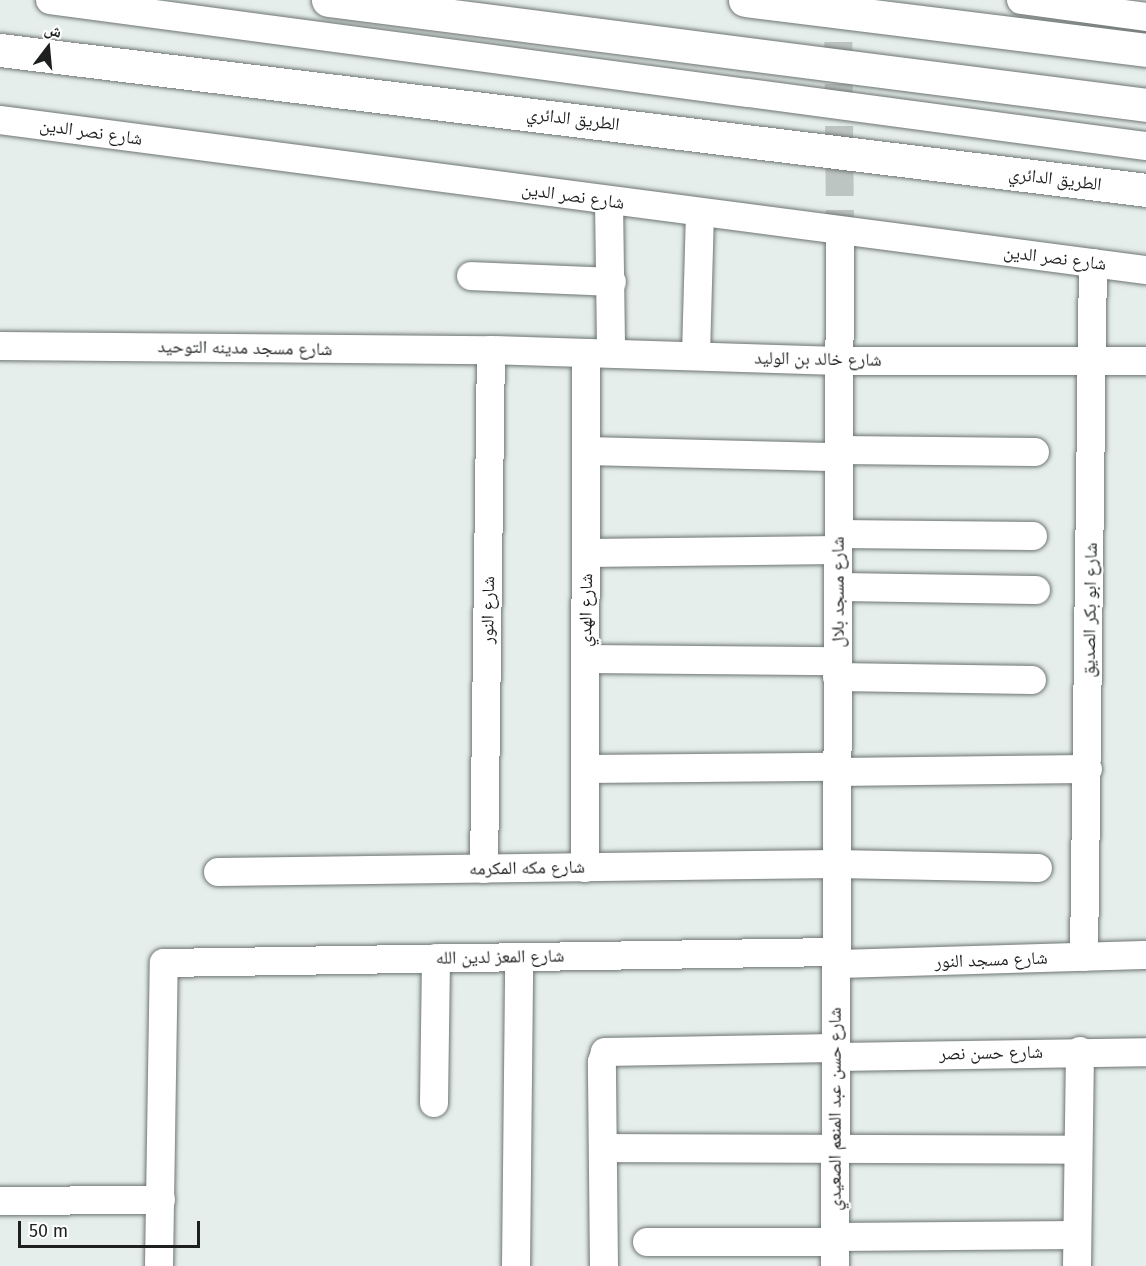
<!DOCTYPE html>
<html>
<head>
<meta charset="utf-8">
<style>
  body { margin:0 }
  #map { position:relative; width:1146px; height:1266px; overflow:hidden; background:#e5eeeb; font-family:"Fira Sans","Noto Naskh Arabic",sans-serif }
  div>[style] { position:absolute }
  .minor-tunnel>* { height:28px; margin-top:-14px; transform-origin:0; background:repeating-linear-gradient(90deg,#bdc5c2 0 28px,transparent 0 42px) }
  .roads { filter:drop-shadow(0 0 2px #6e7573) drop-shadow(0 0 2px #6e7573) }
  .minor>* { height:28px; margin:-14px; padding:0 14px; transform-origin:14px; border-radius:14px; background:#fff }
  .highway>* { height:33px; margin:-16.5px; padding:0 16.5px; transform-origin:16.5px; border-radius:16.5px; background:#fff }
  span { translate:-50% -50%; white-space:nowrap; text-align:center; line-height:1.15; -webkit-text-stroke:4.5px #fff; paint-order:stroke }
  .street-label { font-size:18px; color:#1d201f }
  .north { position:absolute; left:18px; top:18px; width:60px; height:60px; -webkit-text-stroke:4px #fff; paint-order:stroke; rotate:16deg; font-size:16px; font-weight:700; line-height:24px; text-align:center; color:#1d201f }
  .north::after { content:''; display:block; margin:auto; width:21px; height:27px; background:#1d201f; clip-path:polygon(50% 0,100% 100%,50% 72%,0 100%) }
  .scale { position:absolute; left:18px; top:1221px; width:182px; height:27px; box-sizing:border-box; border:3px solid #1d201f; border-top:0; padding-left:8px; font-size:18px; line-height:21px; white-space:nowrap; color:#1d201f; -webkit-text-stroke:4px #fff; paint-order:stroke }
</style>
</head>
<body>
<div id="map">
  <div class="minor-tunnel">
    <div style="left:838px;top:0;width:231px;rotate:89.5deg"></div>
  </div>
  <div class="roads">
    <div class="minor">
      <div style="left:50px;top:0;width:1106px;rotate:7.59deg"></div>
      <div style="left:1021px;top:0;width:126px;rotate:7.7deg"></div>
      <div style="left:0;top:120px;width:1156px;rotate:7.46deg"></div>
      <div style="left:609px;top:201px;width:152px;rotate:89.2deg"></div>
      <div style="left:471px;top:276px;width:141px;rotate:2.4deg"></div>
      <div style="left:0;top:346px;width:491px;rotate:0.5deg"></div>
      <div style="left:491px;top:350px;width:348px;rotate:1.8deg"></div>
      <div style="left:839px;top:361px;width:307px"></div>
      <div style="left:696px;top:355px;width:142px;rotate:-88.4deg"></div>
      <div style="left:839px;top:450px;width:196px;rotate:0.6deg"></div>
      <div style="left:586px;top:451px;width:253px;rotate:1.4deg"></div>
      <div style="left:839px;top:534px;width:194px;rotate:0.6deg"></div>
      <div style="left:587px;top:553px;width:251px;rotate:-0.7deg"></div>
      <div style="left:838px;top:587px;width:198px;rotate:0.9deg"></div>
      <div style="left:586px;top:659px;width:252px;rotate:0.5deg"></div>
      <div style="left:837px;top:677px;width:195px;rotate:0.9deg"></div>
      <div style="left:586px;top:769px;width:251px;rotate:-0.5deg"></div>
      <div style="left:837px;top:772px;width:251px;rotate:-0.7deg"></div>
      <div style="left:585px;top:868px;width:515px;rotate:-89.89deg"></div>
      <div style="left:484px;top:869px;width:519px;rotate:-89.23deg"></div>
      <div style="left:218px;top:872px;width:618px;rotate:-0.74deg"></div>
      <div style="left:836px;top:864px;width:202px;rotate:1.1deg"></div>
      <div style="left:1084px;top:957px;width:694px;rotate:-89.26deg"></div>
      <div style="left:836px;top:964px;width:310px;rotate:-1.7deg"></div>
      <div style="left:835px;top:1057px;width:311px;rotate:-0.9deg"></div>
      <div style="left:434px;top:1103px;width:145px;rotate:-89.2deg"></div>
      <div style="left:603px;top:1148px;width:475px;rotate:0.2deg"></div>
      <div style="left:0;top:1201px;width:161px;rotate:-0.4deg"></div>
      <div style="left:835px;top:1237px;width:242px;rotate:-0.5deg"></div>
      <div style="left:647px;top:1242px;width:188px"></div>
      <div style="left:159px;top:1266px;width:303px;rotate:-89.1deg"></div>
      <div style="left:164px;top:963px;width:671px;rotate:-0.94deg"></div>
      <div style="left:516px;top:1266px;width:309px;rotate:-89.4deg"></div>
      <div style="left:604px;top:1266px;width:204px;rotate:-90.6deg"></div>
      <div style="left:602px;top:1062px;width:10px;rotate:-73deg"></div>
      <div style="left:605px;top:1052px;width:230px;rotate:-1deg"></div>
      <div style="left:835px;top:1266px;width:1035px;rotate:-89.72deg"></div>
      <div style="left:1077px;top:1266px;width:215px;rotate:-89.2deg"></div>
    </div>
    <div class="highway">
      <div style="left:328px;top:0;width:825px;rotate:7.31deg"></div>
      <div style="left:745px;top:0;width:404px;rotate:7.1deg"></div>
      <div style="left:0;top:50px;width:1155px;rotate:6.96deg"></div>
    </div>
  </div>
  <div class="street-label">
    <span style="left:573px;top:119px;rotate:7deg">الطريق الدائري</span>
    <span style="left:91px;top:132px;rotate:8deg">شارع نصر الدين</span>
    <span style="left:1055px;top:179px;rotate:7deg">الطريق الدائري</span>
    <span style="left:573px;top:196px;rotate:8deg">شارع نصر الدين</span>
    <span style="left:1055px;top:258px;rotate:7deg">شارع نصر الدين</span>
    <span style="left:245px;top:348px;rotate:1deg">شارع مسجد مدينه التوحيد</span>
    <span style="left:818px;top:359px;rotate:1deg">شارع خالد بن الوليد</span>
    <span style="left:838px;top:592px;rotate:-90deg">شارع مسجد بلال</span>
    <span style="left:488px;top:610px;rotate:-89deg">شارع النور</span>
    <span style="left:586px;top:610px;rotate:-89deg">شارع الهدي</span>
    <span style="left:1090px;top:610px;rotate:-89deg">شارع ابو بكر الصديق</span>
    <span style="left:527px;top:868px;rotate:-1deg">شارع مكه المكرمه</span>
    <span style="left:500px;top:957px;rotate:-1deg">شارع المعز لدين الله</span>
    <span style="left:991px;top:960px;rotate:-2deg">شارع مسجد النور</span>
    <span style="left:991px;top:1053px;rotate:-1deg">شارع حسن نصر</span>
    <span style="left:835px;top:1109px;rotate:-90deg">شارع حسن عبد المنعم الصعيدي</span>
  </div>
  <div class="north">ش</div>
  <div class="scale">50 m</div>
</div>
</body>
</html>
